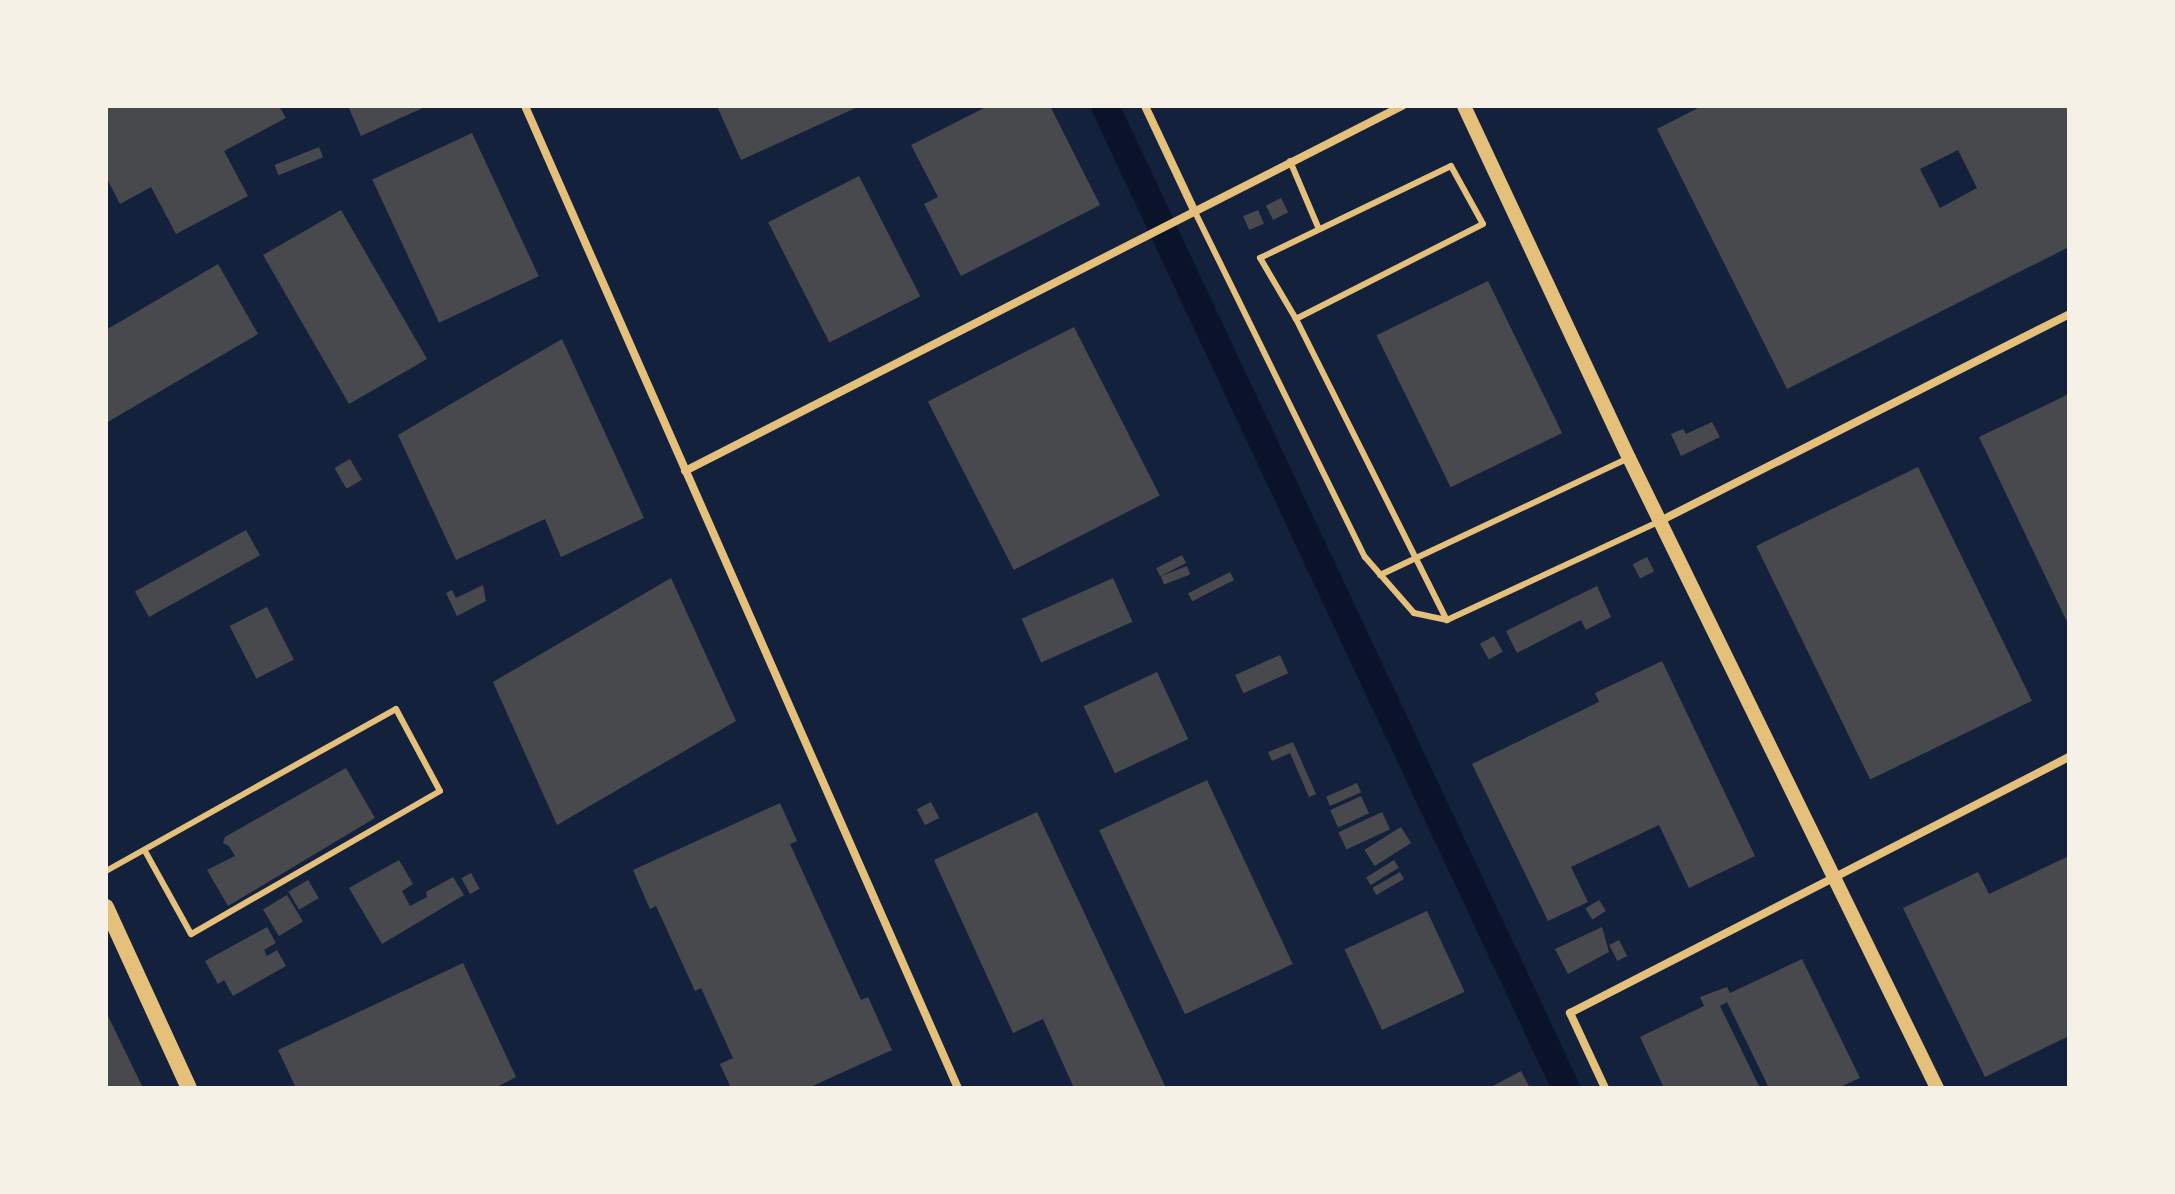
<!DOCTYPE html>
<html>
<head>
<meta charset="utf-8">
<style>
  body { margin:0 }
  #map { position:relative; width:2175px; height:1194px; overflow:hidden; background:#14213d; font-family:"Space Grotesk",sans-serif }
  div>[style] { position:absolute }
  .canal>* { height:28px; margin:-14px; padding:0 14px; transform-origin:14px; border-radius:14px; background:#0b132b }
  .building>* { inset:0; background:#48494c; transform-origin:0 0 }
  .service>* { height:6px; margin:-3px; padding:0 3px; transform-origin:3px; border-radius:3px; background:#e5c07b }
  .minor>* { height:8px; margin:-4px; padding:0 4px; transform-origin:4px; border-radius:4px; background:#e5c07b }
  .tertiary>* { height:14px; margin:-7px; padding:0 7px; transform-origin:7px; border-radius:7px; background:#e5c07b }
  .secondary>* { height:16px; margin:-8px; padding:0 8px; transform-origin:8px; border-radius:8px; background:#e5c07b }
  span { translate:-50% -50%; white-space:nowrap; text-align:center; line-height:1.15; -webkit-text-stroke:8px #f6f1e7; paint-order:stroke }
  .frame { position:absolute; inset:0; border:108px solid #f6f1e7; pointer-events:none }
</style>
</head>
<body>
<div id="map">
  <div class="canal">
    <div style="left:1105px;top:106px;width:1085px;rotate:64.85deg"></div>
  </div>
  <div class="building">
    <div style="clip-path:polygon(106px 106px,279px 106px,286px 118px,224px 151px,248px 196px,176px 234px,151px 187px,120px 204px,106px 177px)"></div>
    <div style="clip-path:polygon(348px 106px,427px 106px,361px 136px)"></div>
    <div style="clip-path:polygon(717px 106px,860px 106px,741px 160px)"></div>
    <div style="clip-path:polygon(988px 106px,1050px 106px,1100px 205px,961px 276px,924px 204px,938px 197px,911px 145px)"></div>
    <div style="clip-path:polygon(evenodd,1702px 106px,2069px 106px,2069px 247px,1787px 389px,1657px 129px,1702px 106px,1958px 150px,1977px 188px,1940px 208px,1920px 169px,1958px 150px)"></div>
    <div style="left:472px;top:133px;width:158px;height:110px;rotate:65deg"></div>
    <div style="left:319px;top:147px;width:11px;height:48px;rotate:68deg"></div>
    <div style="left:859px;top:176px;width:135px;height:102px;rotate:63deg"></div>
    <div style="left:1281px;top:198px;width:16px;height:17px;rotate:63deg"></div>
    <div style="left:341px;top:210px;width:172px;height:90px;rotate:60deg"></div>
    <div style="left:1258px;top:210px;width:15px;height:16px;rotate:67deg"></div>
    <div style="clip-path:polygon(218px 264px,258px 334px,106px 423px,106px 330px)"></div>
    <div style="left:1488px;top:281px;width:169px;height:124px;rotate:64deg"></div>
    <div style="left:1074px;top:327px;width:189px;height:164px;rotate:63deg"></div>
    <div style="clip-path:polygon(562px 339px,644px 518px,561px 557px,545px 519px,456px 560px,398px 435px)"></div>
    <div style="clip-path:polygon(2069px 394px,2069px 626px,1979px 437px)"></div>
    <div style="clip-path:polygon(1712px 422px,1720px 437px,1681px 456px,1671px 434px,1683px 429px,1686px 434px)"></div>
    <div style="left:350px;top:459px;width:24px;height:18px;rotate:60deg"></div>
    <div style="left:1918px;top:467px;width:260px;height:180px;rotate:64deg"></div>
    <div style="left:246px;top:530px;width:29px;height:127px;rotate:61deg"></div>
    <div style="left:1182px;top:555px;width:9px;height:29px;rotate:63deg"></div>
    <div style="left:1647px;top:557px;width:16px;height:16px;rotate:63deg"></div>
    <div style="left:1187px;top:566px;width:9px;height:28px;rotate:69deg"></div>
    <div style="left:1230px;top:572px;width:9px;height:47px;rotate:63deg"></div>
    <div style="clip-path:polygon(671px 578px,736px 721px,557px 825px,493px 682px)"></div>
    <div style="left:1113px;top:578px;width:48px;height:100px;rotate:66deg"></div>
    <div style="clip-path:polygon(483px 585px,486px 601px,457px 616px,446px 593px,452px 590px,456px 598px)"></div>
    <div style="clip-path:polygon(1597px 586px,1611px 617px,1586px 630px,1581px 620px,1517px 653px,1506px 631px)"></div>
    <div style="left:267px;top:607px;width:59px;height:42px;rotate:63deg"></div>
    <div style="left:1494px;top:636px;width:18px;height:16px;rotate:61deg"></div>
    <div style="left:1280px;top:655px;width:20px;height:49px;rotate:66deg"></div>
    <div style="clip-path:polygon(1662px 661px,1755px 856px,1689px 888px,1659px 825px,1571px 867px,1588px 902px,1548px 921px,1472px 764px,1599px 702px,1595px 693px)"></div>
    <div style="left:1157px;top:672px;width:74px;height:81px;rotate:65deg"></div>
    <div style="clip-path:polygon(1293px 742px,1316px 794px,1309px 797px,1290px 753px,1272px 761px,1268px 752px)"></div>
    <div style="clip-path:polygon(346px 768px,375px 818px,228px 906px,207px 870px,235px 856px,229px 846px,223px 843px,225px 837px)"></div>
    <div style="left:1207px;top:780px;width:203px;height:119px;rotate:65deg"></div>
    <div style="left:1357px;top:783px;width:10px;height:34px;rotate:66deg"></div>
    <div style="left:1361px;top:796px;width:19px;height:34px;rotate:65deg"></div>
    <div style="left:931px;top:802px;width:18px;height:16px;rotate:63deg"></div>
    <div style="clip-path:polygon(780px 803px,797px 841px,790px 844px,861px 1000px,868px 997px,892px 1050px,808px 1088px,731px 1088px,720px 1064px,733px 1058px,701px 988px,695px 991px,656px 906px,650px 909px,633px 870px)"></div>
    <div style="clip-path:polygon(1037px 812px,1118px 985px,1166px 1088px,1074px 1088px,1043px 1019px,1013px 1033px,934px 860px)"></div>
    <div style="left:1382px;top:812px;width:19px;height:48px;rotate:65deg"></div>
    <div style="left:1401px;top:827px;width:19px;height:43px;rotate:58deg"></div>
    <div style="clip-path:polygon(2069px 856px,2069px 1036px,1985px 1077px,1903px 908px,1978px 872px,1989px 894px)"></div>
    <div style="clip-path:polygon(399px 860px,413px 884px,402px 891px,410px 906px,427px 897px,426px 892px,453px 877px,464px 895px,382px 944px,349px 888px)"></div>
    <div style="left:1394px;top:860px;width:9px;height:33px;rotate:58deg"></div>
    <div style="left:1400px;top:872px;width:8px;height:32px;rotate:60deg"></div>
    <div style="left:471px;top:873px;width:18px;height:11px;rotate:61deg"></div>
    <div style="left:308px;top:880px;width:21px;height:23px;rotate:59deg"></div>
    <div style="left:287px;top:895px;width:31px;height:28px;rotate:59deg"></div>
    <div style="left:1599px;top:900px;width:13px;height:16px;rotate:58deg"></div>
    <div style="left:1427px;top:911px;width:89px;height:91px;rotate:65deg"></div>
    <div style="clip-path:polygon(267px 927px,276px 943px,264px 950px,267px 956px,277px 950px,286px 966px,233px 996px,224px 980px,218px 984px,205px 961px)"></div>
    <div style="clip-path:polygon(1602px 927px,1609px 952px,1568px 974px,1555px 949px)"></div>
    <div style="left:1619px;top:940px;width:18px;height:11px;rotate:63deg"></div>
    <div style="clip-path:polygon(1802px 959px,1860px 1078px,1838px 1088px,1769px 1088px,1727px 1002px,1720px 1006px,1760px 1088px,1664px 1088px,1640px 1037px,1704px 1006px,1700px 997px,1727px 987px,1730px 993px)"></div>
    <div style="clip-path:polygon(463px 963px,516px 1077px,495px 1088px,296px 1088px,278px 1050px)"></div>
    <div style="clip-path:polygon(106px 1012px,143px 1088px,106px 1088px)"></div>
    <div style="clip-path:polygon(1521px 1071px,1530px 1088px,1489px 1088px)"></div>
  </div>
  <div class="service">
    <div style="left:1290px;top:161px;width:72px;rotate:67deg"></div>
    <div style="left:1451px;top:166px;width:66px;rotate:61.1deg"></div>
    <div style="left:1483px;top:224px;width:210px;rotate:153.1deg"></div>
    <div style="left:1296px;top:319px;width:71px;rotate:-120.5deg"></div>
    <div style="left:1260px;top:258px;width:212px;rotate:-25.7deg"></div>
    <div style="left:1194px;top:210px;width:387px;rotate:63.8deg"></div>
    <div style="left:1365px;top:557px;width:74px;rotate:48.8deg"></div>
    <div style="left:1414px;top:613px;width:34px;rotate:12deg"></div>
    <div style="left:1296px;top:319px;width:337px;rotate:63.4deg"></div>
    <div style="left:1447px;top:620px;width:235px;rotate:-24.9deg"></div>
    <div style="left:1380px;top:575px;width:273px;rotate:-25.2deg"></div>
    <div style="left:106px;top:871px;width:332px;rotate:-29.2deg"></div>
    <div style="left:396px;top:709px;width:93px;rotate:61.8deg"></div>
    <div style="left:440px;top:791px;width:287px;rotate:150.1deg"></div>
    <div style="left:191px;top:934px;width:95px;rotate:-119deg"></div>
  </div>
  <div class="minor">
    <div style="left:525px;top:106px;width:1073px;rotate:66.21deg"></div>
    <div style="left:1145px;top:106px;width:115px;rotate:64.8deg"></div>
    <div style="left:685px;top:471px;width:805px;rotate:-26.98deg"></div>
    <div style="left:1660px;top:521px;width:458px;rotate:-26.8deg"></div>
    <div style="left:1605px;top:1088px;width:83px;rotate:-115deg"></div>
    <div style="left:1570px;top:1013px;width:561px;rotate:-27.16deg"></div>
  </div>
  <div class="tertiary">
    <div style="left:1464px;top:106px;width:389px;rotate:64.9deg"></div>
    <div style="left:1629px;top:458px;width:701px;rotate:63.95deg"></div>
  </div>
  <div class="secondary">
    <div style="left:106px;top:907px;width:199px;rotate:65.4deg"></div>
  </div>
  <div class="frame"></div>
</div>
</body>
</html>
